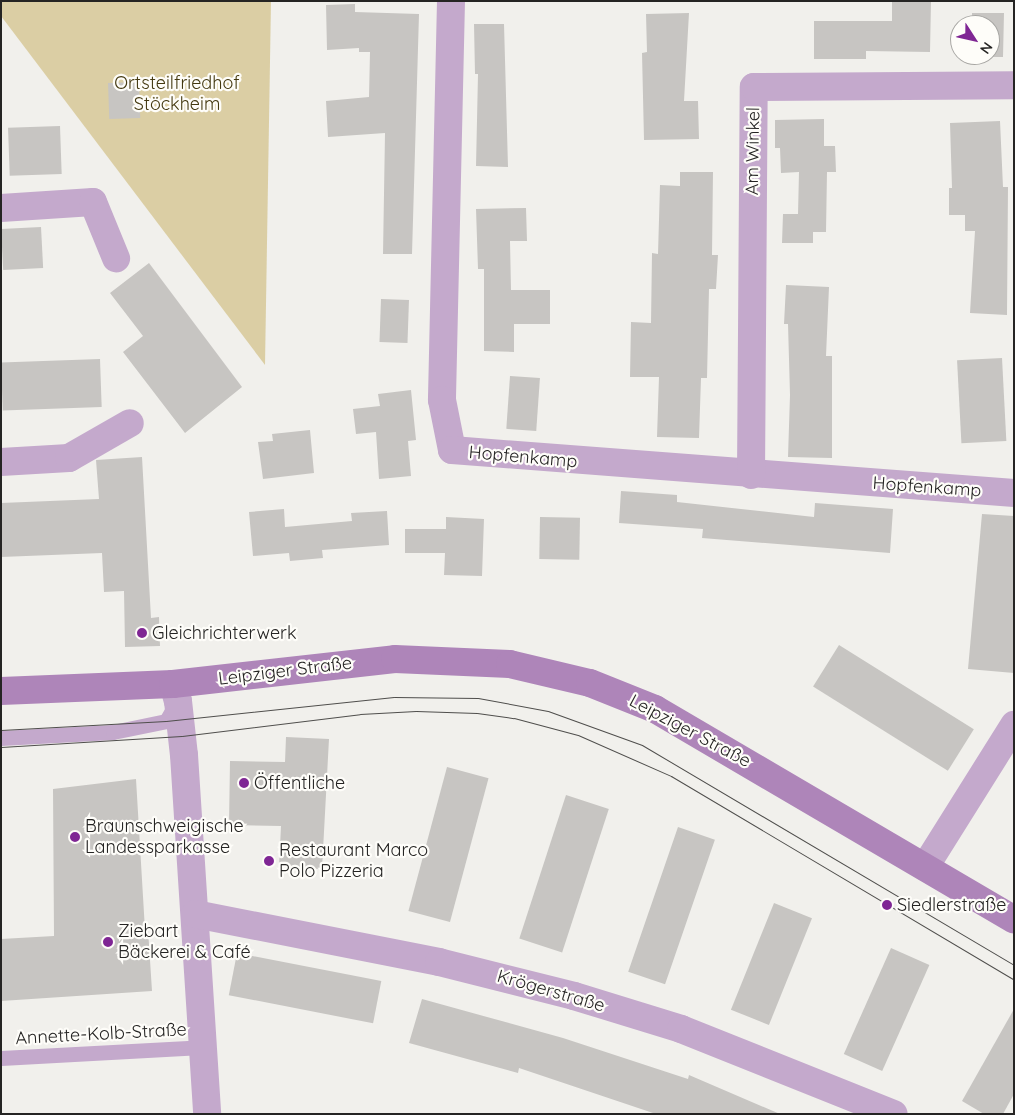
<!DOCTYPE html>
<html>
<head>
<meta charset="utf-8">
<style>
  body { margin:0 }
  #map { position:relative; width:1015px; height:1115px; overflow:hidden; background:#f1f0ec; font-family:Quicksand,sans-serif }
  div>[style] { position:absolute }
  .green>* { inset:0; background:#dbcea4 }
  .building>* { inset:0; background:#c7c5c2; transform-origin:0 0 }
  .lane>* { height:15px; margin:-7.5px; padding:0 7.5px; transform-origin:7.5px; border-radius:7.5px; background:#c4a9cc }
  .street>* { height:28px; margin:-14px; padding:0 14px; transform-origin:14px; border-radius:14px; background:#c4a9cc }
  .secondary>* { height:28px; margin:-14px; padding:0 14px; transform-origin:14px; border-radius:14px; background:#ae85b9 }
  .tram>* { height:1px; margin:-0.5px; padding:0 0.5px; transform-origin:0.5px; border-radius:0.5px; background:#4f4e4c }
  .dots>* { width:14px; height:14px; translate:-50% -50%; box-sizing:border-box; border:2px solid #fefdf9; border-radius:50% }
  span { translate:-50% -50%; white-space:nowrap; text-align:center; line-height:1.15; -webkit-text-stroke:4.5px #fefdf9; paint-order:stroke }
  .park-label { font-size:18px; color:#43380f }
  .street-label { font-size:18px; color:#252423 }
  .poi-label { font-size:18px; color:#252423 }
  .left { translate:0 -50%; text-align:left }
  .frame { position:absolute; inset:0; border:2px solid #252423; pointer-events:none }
  .north { position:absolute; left:950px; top:15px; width:50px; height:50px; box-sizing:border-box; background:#fefdf9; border:1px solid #a7a6a3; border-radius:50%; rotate:125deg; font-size:14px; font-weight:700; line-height:20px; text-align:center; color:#252423 }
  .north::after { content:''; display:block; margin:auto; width:18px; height:22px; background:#7f2694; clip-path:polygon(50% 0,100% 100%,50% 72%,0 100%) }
</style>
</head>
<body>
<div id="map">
  <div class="green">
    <div style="clip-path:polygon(1px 1px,271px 1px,265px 365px,1px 16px)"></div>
  </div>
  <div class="building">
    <div style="clip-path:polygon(892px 1px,931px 1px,930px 52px,866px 51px,866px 59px,814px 59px,814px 21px,892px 21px)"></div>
    <div style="clip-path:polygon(355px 4px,355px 12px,419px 14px,412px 254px,383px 254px,385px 133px,328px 137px,326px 101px,369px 97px,370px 52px,359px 52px,359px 48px,327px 50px,326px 5px)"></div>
    <div style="clip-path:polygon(689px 13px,684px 101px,698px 101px,699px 139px,644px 140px,642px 53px,647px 52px,646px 14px)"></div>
    <div style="clip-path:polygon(972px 13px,1004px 13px,1003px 57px,972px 57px,990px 55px,990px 25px,972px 25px)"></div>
    <div style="clip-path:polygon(474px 24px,504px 24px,508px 167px,476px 166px,478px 74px,475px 74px)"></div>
    <div style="left:139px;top:82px;width:36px;height:31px;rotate:88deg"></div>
    <div style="clip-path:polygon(824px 119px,824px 146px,835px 146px,836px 172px,827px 172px,826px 232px,813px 232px,813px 243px,782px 243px,783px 214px,798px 214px,799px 172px,781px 173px,780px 148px,775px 148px,775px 120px)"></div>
    <div style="clip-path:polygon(1000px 121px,1003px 187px,1008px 187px,1007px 315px,970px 313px,975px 231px,965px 231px,965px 215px,949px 215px,949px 188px,952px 188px,950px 123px)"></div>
    <div style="left:60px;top:126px;width:48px;height:52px;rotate:88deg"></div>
    <div style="clip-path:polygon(680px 172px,713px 172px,712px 255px,718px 255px,716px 289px,709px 289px,707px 378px,701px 378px,699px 438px,657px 437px,659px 377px,630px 377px,631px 322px,651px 323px,652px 253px,658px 254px,660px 185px,680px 186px)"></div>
    <div style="clip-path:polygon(526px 208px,527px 241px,510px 241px,511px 290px,550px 290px,550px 324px,514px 324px,514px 352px,484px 351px,484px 269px,478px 269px,476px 209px)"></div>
    <div style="left:41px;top:227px;width:41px;height:40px;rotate:87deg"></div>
    <div style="clip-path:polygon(149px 263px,242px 387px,185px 433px,123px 352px,143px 336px,110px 293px)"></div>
    <div style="clip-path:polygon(786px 285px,829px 287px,826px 356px,832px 356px,832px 458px,788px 457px,790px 395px,788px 324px,784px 324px)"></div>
    <div style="left:381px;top:299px;width:28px;height:43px;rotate:2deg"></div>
    <div style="left:1002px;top:358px;width:83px;height:45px;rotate:87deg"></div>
    <div style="left:100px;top:359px;width:48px;height:99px;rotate:88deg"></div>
    <div style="left:510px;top:376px;width:30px;height:53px;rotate:4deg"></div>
    <div style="clip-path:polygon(411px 390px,416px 440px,408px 441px,411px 476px,379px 479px,376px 432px,356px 434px,353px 409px,380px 406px,378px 394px)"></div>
    <div style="clip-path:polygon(310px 430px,314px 473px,263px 479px,258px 442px,273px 441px,272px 434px)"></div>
    <div style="clip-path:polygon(142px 457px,151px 618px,159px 617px,160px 646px,125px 647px,124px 591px,104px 592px,102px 553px,1px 557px,1px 503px,99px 499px,96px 460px)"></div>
    <div style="clip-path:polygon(621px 491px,677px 495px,677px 502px,814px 517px,815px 503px,893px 509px,890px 553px,702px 538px,703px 529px,619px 523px)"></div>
    <div style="clip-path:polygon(284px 509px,285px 527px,352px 521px,351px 513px,387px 511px,389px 545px,322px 550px,323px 558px,290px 561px,289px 553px,253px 556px,249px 512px)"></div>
    <div style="clip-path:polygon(982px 514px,1014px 516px,1014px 673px,968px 669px)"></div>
    <div style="clip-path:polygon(446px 517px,484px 519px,482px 576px,444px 575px,445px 553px,405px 553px,405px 529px,446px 529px)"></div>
    <div style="left:540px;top:517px;width:40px;height:42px;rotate:1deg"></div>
    <div style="left:839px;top:645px;width:159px;height:49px;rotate:32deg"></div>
    <div style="clip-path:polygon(286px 737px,329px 739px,322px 869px,279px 867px,281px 826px,229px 825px,230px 761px,285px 762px)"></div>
    <div style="left:447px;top:767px;width:43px;height:149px;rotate:15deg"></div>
    <div style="clip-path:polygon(136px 779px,145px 930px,148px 929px,152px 991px,1px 1001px,1px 939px,54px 936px,53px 789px)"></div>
    <div style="left:566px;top:795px;width:45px;height:151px;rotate:18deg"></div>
    <div style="left:678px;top:827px;width:39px;height:153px;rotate:19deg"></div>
    <div style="left:774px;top:903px;width:41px;height:115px;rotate:22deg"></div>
    <div style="left:891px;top:948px;width:42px;height:116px;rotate:24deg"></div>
    <div style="left:237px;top:953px;width:147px;height:43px;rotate:11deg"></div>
    <div style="clip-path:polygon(422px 999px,563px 1038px,688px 1079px,689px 1075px,780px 1114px,656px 1114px,519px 1068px,518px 1073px,409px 1043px)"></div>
    <div style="clip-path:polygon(1014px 1009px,1014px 1094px,1003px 1114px,984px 1114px,962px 1101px)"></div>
  </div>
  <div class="lane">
    <div style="left:1px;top:738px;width:112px;rotate:-3.1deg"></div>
    <div style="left:113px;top:732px;width:54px;rotate:-11.7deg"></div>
    <div style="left:166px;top:721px;width:20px;rotate:-60deg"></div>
    <div style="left:1px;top:1058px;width:201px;rotate:-3.1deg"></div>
  </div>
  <div class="street">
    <div style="left:451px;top:1px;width:399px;rotate:91.3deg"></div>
    <div style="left:442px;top:400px;width:51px;rotate:78.7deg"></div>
    <div style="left:452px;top:450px;width:564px;rotate:4.38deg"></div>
    <div style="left:1px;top:208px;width:92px;rotate:-3.7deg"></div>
    <div style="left:93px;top:202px;width:61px;rotate:67.7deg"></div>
    <div style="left:1px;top:462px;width:68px;rotate:-3.4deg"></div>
    <div style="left:69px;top:458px;width:70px;rotate:-29.8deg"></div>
    <div style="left:751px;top:475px;width:388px;rotate:-89.6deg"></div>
    <div style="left:754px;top:87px;width:260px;rotate:-0.4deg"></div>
    <div style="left:173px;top:684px;width:18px;rotate:74deg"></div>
    <div style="left:178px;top:701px;width:54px;rotate:83.7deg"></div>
    <div style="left:184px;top:755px;width:360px;rotate:86.3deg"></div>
    <div style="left:925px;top:867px;width:168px;rotate:-57.9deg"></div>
    <div style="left:195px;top:914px;width:249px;rotate:11.1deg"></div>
    <div style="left:439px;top:962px;width:139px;rotate:14.1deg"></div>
    <div style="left:574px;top:996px;width:112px;rotate:17.1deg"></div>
    <div style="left:681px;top:1029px;width:229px;rotate:21.8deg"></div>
  </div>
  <div class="secondary">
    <div style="left:1px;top:691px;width:172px;rotate:-2.3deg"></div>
    <div style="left:173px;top:684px;width:223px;rotate:-6.4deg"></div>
    <div style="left:395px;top:659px;width:115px;rotate:2.5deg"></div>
    <div style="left:510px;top:664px;width:82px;rotate:13.4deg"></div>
    <div style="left:590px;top:683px;width:70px;rotate:21.8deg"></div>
    <div style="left:655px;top:709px;width:416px;rotate:30.4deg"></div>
  </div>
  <div class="tram">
    <div style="left:1px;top:730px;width:165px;rotate:-3.1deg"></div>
    <div style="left:166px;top:721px;width:229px;rotate:-6deg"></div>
    <div style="left:394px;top:697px;width:84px;rotate:0.7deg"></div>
    <div style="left:478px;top:698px;width:71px;rotate:10.5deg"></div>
    <div style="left:548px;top:711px;width:100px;rotate:19.9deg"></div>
    <div style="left:642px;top:745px;width:432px;rotate:30.6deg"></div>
    <div style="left:1px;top:747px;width:181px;rotate:-3.5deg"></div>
    <div style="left:182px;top:736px;width:179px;rotate:-7deg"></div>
    <div style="left:360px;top:714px;width:56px;rotate:-3.1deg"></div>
    <div style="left:416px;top:711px;width:61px;rotate:1.9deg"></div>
    <div style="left:477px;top:713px;width:37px;rotate:8deg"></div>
    <div style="left:514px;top:718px;width:66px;rotate:14.9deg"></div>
    <div style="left:578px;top:735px;width:102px;rotate:23.8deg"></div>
    <div style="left:671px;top:776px;width:399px;rotate:30.7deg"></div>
  </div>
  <div class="dots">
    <div style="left:142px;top:633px;background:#7f2694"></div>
    <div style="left:244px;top:783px;background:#7f2694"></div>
    <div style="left:75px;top:837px;background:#7f2694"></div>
    <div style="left:269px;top:861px;background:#7f2694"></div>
    <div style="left:887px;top:905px;background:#7f2694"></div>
    <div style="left:108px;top:942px;background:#7f2694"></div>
  </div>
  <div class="park-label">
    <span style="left:177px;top:94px">Ortsteilfriedhof<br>Stöckheim</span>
  </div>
  <div class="street-label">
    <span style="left:753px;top:151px;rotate:-89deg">Am Winkel</span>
    <span style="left:523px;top:457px;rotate:5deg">Hopfenkamp</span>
    <span style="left:927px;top:487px;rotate:4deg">Hopfenkamp</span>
    <span style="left:285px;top:671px;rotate:-7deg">Leipziger Straße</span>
    <span style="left:690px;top:731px;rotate:28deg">Leipziger Straße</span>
    <span style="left:551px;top:991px;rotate:16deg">Krögerstraße</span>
    <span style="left:101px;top:1034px;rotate:-3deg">Annette-Kolb-Straße</span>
  </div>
  <div class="poi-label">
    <span class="left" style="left:152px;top:633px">Gleichrichterwerk</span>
    <span class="left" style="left:254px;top:783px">Öffentliche</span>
    <span class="left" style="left:85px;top:837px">Braunschweigische<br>Landessparkasse</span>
    <span class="left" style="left:279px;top:861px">Restaurant Marco<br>Polo Pizzeria</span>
    <span class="left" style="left:897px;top:905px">Siedlerstraße</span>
    <span class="left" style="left:118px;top:942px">Ziebart<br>Bäckerei &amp; Café</span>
  </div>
  <div class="frame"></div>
  <div class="north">N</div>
</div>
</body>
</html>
